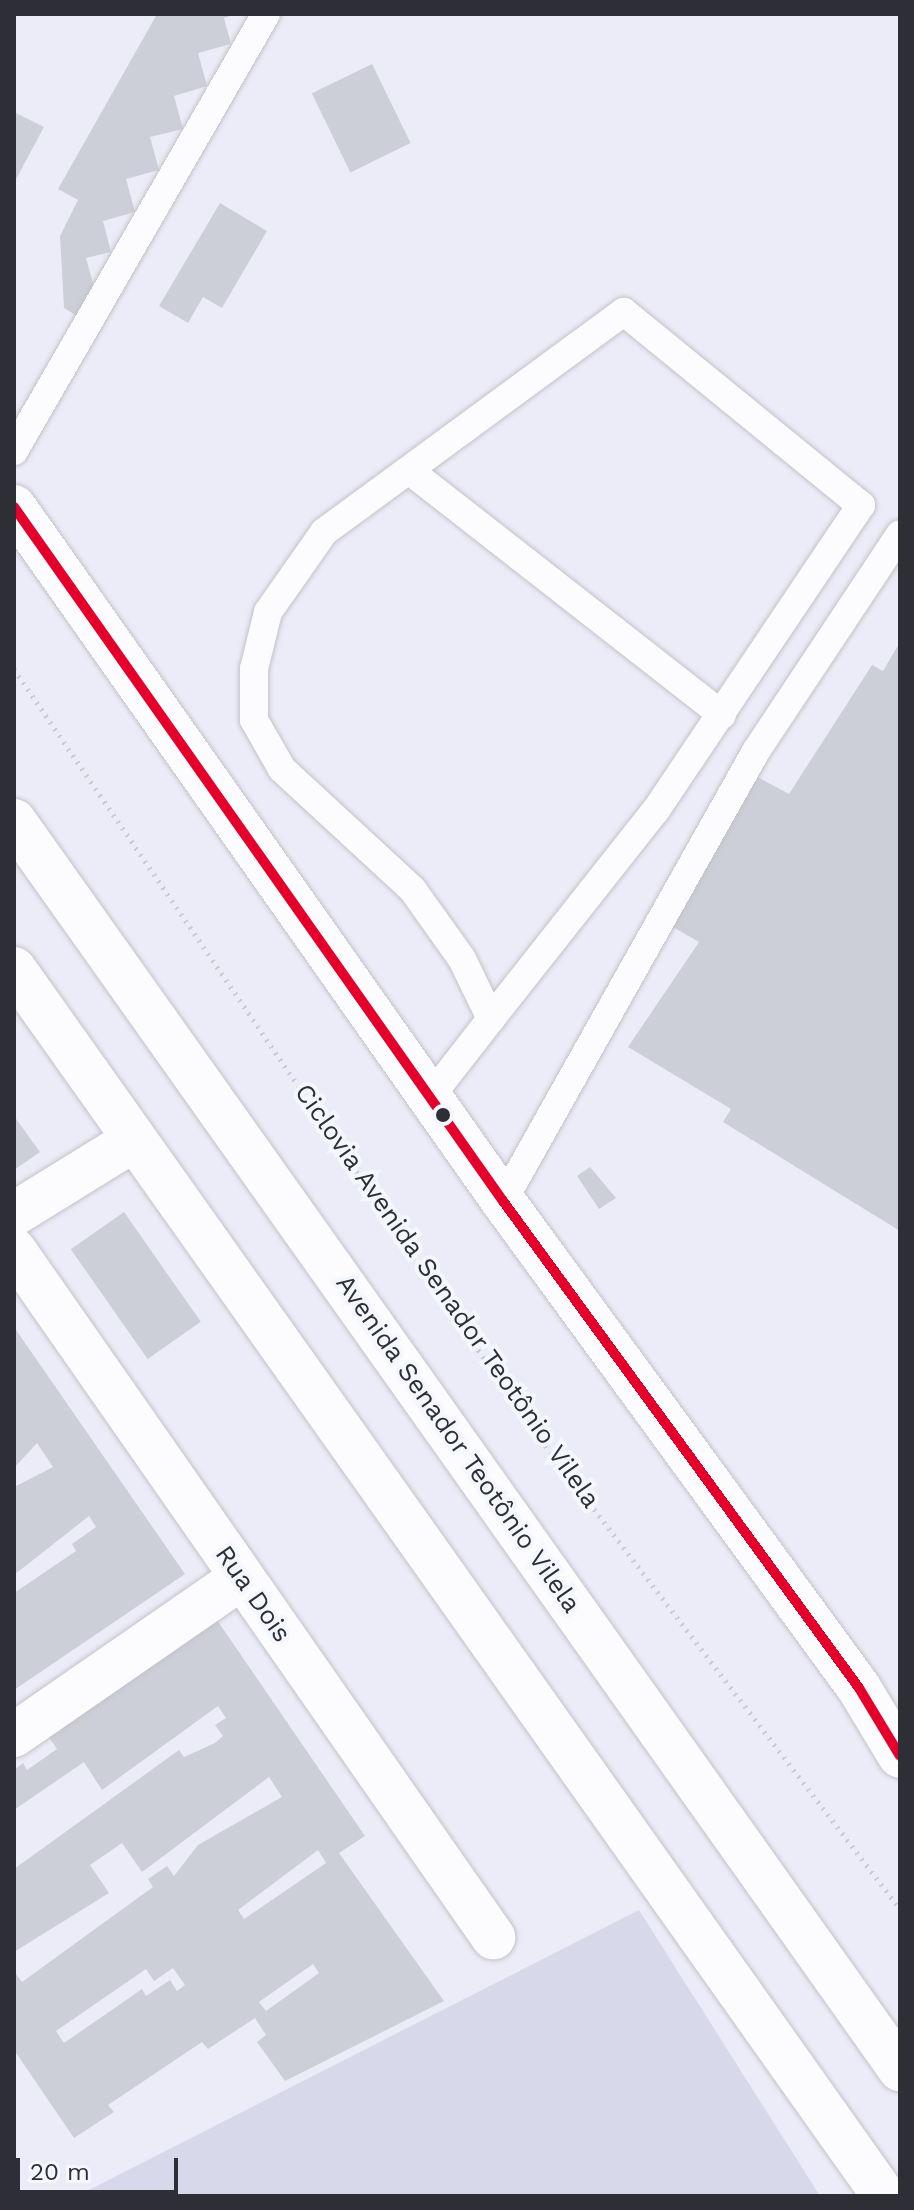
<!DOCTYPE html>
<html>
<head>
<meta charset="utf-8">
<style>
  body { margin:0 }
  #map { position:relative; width:914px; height:2210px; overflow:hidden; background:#ebecf7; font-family:"Work Sans",sans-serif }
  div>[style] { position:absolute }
  .green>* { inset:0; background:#d7d9eb }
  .building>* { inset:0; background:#cdcfd8; transform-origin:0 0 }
  .path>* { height:5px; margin-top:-2.5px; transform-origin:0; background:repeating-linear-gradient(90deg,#cbccd1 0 2px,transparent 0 8px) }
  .roads { filter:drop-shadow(0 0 2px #c1c2cb) drop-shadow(0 0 2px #c1c2cb) }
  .lane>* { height:28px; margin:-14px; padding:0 14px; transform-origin:14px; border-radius:14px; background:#fcfcfe }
  .street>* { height:44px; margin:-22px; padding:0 22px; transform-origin:22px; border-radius:22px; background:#fcfcfe }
  .secondary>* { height:44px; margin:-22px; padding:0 22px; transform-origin:22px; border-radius:22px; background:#fcfcfe }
  .primary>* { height:44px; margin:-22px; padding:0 22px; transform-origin:22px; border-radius:22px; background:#fcfcfe }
  .bus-1>* { height:10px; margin:-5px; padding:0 5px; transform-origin:5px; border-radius:5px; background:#e4002b }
  .dots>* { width:22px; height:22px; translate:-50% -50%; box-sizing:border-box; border:4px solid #f5f7ff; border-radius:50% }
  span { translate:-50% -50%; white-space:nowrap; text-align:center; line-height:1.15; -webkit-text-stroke:8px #f5f7ff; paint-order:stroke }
  .street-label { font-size:26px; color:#2d2e36 }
  .frame { position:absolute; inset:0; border:16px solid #2d2e36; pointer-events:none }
  .scale { position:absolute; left:16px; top:2158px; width:162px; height:36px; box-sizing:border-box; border:4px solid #2d2e36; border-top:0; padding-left:10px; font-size:24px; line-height:28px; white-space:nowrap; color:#2d2e36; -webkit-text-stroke:6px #f5f7ff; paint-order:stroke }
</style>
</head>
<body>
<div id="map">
  <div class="green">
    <div style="clip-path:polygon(639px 1910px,820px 2196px,77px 2196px)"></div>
  </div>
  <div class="building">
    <div style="clip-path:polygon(157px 14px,236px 14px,224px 18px,231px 44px,198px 53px,207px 86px,174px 96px,183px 129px,150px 137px,159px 170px,126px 179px,135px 212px,103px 221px,111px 252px,86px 258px,95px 290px,77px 316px,64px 308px,60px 236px,78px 200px,58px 189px)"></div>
    <div style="left:372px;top:64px;width:88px;height:67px;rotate:64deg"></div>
    <div style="clip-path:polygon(14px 112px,44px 127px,14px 183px)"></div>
    <div style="clip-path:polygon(220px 203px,267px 231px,222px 308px,203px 297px,188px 323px,159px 306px)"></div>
    <div style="clip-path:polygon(900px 642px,900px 1231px,723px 1122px,731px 1109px,628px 1047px,699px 942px,664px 922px,750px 773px,789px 794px,872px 665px,883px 671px)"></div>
    <div style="clip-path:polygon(14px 1116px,40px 1152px,14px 1170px)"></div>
    <div style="clip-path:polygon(590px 1167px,616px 1198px,599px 1209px,577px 1176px)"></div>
    <div style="left:124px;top:1212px;width:134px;height:65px;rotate:55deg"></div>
    <div style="clip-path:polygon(14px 1327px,185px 1574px,14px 1690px,14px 1593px,76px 1551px,72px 1544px,96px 1527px,89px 1516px,14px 1575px,14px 1487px,53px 1467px,37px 1443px,14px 1468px)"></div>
    <div style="clip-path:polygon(evenodd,217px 1620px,365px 1836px,339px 1853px,444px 2001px,285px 2081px,257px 2042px,266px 2035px,255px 2018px,208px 2049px,202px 2042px,108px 2105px,114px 2112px,74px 2138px,14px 2050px,14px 1971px,22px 1982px,153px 1887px,148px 1879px,167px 1866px,174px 1876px,198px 1845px,282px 1797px,269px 1777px,142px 1872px,122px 1843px,90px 1865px,109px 1893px,14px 1952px,14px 1869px,179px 1750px,184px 1757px,215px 1743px,223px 1736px,215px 1725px,226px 1718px,218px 1706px,102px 1790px,84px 1762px,14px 1810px,14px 1770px,23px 1763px,27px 1770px,57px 1749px,48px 1736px,217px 1620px,318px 1850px,326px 1863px,244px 1919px,238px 1910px,318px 1850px,217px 1620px,313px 1964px,319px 1973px,266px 2011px,259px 2002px,313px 1964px,217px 1620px,173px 1968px,185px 1985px,177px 1991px,170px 1980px,146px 1996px,142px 1989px,64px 2043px,56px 2031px,146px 1969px,154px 1981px,173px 1968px)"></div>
  </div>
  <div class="path">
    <div style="left:14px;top:669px;width:909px;rotate:55.72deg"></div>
    <div style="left:526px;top:1420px;width:616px;rotate:52.59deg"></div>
  </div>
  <div class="roads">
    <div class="lane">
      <div style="left:624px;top:312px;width:306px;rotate:39.2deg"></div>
      <div style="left:861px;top:505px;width:369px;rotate:123.9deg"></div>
      <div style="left:655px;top:811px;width:265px;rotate:128.3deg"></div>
      <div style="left:491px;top:1019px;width:67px;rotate:-115.8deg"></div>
      <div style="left:462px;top:959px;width:86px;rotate:-125.5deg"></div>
      <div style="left:412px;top:889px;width:177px;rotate:-137.3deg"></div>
      <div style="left:282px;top:769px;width:56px;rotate:-119.7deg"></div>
      <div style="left:254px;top:720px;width:51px;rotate:-90deg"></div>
      <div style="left:254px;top:669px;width:59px;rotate:-76.2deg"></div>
      <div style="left:268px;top:612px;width:98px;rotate:-55deg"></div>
      <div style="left:324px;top:532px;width:372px;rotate:-36.3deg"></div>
      <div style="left:14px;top:451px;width:504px;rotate:-60.03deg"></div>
      <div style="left:410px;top:471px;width:396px;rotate:38deg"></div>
      <div style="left:430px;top:1097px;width:99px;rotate:-52deg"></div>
      <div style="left:503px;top:1201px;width:516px;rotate:-60.65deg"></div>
      <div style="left:756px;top:751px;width:260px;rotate:-56.4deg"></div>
    </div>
    <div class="street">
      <div style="left:14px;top:1214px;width:139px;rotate:-31.7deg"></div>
      <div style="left:14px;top:1250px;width:838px;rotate:55.11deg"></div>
      <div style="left:14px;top:1735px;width:277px;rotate:-34.7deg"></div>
    </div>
    <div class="secondary">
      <div style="left:14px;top:969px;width:1504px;rotate:54.66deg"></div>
    </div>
    <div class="primary">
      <div style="left:14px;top:507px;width:849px;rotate:54.83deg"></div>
      <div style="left:503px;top:1201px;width:603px;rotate:53.83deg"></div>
      <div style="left:859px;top:1688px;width:79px;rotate:58.9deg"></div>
      <div style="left:14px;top:821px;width:1531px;rotate:54.63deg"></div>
      <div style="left:883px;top:2195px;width:2px;rotate:27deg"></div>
    </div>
  </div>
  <div class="bus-1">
    <div style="left:14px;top:507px;width:849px;rotate:54.83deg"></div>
    <div style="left:503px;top:1201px;width:603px;rotate:53.83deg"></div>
    <div style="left:859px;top:1688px;width:79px;rotate:58.9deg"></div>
  </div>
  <div class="dots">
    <div style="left:443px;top:1115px;background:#2d2e36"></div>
  </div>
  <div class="street-label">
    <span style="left:447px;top:1296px;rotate:55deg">Ciclovia Avenida Senador Teotônio Vilela</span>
    <span style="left:458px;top:1444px;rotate:55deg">Avenida Senador Teotônio Vilela</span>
    <span style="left:253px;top:1594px;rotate:55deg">Rua Dois</span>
  </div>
  <div class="frame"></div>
  <div class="scale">20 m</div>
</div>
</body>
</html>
